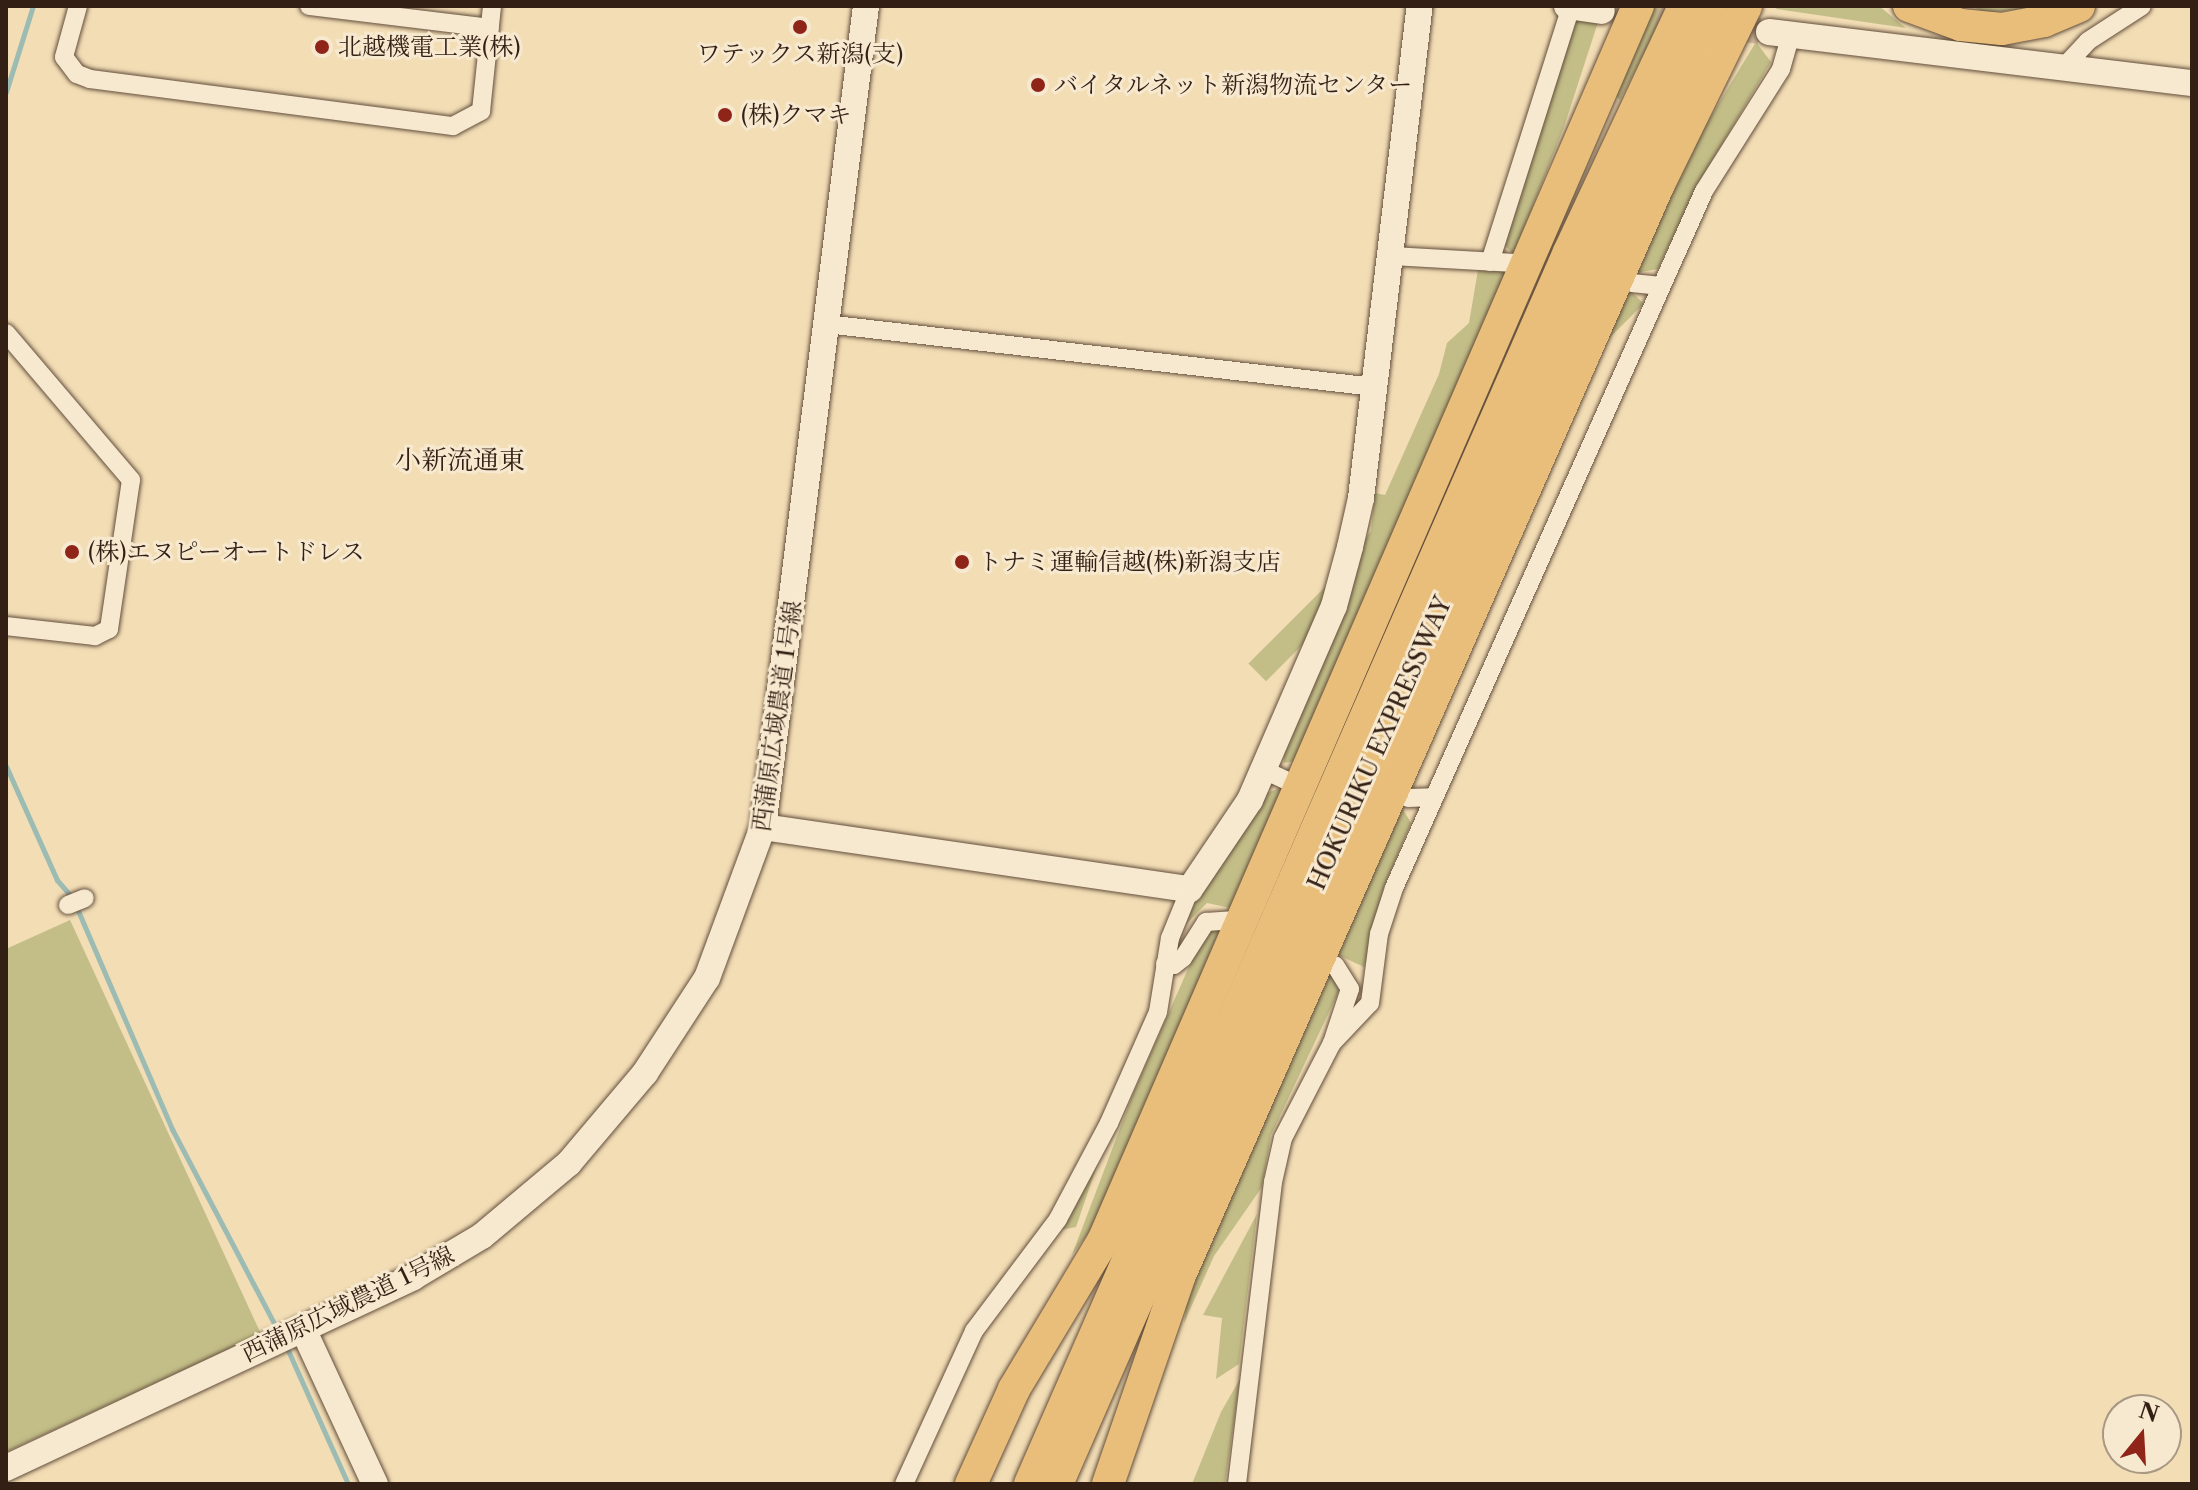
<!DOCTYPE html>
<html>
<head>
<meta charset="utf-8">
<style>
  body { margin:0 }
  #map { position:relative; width:2198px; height:1490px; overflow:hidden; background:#f2ddb5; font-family:"Libre Caslon Text","Noto Serif JP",serif }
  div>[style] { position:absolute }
  .green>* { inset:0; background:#c3be88; transform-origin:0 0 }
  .stream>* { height:5px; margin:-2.5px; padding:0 2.5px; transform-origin:2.5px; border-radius:2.5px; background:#9cbbb3 }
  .secondary-tunnel>* { height:26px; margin-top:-13px; transform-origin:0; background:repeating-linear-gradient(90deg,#ccb795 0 26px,transparent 0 39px) }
  .roads { filter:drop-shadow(0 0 2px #634e3c) drop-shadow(0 0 2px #634e3c) }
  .street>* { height:18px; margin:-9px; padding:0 9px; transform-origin:9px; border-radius:9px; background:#f7e9cf }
  .secondary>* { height:26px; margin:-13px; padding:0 13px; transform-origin:13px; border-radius:13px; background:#f7e9cf }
  .highway>* { height:32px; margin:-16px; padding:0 16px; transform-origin:16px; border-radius:16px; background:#e9be7a }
  .dots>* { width:22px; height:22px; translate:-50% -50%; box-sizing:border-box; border:4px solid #f7e9cf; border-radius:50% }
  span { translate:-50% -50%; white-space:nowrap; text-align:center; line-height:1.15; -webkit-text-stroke:6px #f7e9cf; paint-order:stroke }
  .poi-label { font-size:24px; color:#331f14 }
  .left { translate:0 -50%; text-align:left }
  .street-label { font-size:24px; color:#331f14 }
  .neighbourhood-label { font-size:26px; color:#331f14 }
  .frame { position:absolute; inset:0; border:8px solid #331f14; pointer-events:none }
  .north { position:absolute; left:2102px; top:1394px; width:80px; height:80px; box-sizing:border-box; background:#f7e9cf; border:2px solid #a99884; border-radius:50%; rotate:18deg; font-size:22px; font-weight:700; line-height:32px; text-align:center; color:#331f14 }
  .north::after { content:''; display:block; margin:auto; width:28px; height:36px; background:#8f2418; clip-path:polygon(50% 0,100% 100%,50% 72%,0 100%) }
</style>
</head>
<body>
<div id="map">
  <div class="green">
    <div style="clip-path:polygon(1649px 6px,1668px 6px,1620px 100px,1615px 95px)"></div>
    <div style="clip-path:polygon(1778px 6px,1879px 6px,1906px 28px,1776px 9px)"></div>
    <div style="clip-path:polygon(1981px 6px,2051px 6px,1984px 13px,1974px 7px)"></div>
    <div style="clip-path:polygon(1600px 16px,1564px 127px,1514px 254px,1498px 240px,1573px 19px)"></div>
    <div style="clip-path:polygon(1756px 42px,1771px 62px,1697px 186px,1658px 269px,1629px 274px,1671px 182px)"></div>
    <div style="clip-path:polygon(1479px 264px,1510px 268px,1301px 760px,1284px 763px,1283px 740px,1351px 560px,1371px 531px,1375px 493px,1385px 495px,1439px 374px,1447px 343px,1469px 323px)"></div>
    <div style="left:1626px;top:286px;width:25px;height:534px;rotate:45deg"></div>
    <div style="clip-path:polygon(1285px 786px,1235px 909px,1207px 903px,1179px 931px,1204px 881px,1237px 832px,1247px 829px,1261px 795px)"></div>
    <div style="clip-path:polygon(1401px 806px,1411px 823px,1384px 887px,1364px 967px,1336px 954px)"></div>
    <div style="clip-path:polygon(70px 920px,261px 1334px,6px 1452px,6px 949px)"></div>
    <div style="clip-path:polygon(1226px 922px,1102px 1214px,1072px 1255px,1133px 1094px,1206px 928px)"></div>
    <div style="clip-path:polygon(1329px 968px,1339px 991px,1271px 1135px,1262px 1187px,1214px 1256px,1184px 1323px,1188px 1290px)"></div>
    <div style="clip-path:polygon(1104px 1145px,1076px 1227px,1060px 1230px)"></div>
    <div style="clip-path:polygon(1257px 1214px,1239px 1364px,1216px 1379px,1222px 1318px,1203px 1315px)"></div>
    <div style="clip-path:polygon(1240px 1379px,1225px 1484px,1192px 1484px,1221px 1412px)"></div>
  </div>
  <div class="stream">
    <div style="left:6px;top:92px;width:90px;rotate:-72.6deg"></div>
    <div style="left:6px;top:766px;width:125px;rotate:65.9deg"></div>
    <div style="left:57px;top:880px;width:23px;rotate:49deg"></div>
    <div style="left:76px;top:906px;width:243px;rotate:66.7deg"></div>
    <div style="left:172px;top:1129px;width:228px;rotate:62.3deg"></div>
    <div style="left:286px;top:1346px;width:151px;rotate:65.8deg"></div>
  </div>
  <div class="secondary-tunnel">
    <div style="left:1618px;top:13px;width:152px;rotate:7.2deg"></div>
  </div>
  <div class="roads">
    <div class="street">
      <div style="left:78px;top:6px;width:53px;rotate:105.4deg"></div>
      <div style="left:64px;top:57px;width:21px;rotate:53deg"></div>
      <div style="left:77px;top:74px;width:14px;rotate:21deg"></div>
      <div style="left:90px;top:79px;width:366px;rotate:7.4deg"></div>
      <div style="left:453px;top:126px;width:32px;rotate:-28deg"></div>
      <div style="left:481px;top:111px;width:106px;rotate:-84deg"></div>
      <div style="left:309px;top:6px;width:182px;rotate:6.9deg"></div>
      <div style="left:2064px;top:67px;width:35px;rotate:-47deg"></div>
      <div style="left:2088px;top:41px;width:64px;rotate:-32.9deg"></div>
      <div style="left:1392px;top:256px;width:123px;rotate:3.3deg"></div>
      <div style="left:1490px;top:262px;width:269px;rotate:-72.4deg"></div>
      <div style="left:1632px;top:283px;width:29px;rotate:6deg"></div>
      <div style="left:826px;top:324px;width:553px;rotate:6.55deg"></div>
      <div style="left:6px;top:333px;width:193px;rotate:49.6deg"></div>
      <div style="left:131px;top:480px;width:151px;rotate:98.4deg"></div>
      <div style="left:109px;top:629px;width:16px;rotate:153deg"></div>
      <div style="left:95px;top:636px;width:90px;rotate:-173.6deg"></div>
      <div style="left:1264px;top:770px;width:31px;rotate:25deg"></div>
      <div style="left:1408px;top:798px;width:25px;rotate:-2deg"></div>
      <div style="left:68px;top:905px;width:18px;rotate:-22deg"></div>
      <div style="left:1165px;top:964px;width:9px;rotate:6deg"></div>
      <div style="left:1174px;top:965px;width:11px;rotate:-38deg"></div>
      <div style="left:1183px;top:958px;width:43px;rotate:-57.4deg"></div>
      <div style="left:1206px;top:922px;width:26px;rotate:-4deg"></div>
      <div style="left:1332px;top:1043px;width:57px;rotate:-71.6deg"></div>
      <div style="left:1350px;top:989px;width:28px;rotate:-122deg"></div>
      <div style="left:904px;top:1484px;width:168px;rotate:-65.4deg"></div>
      <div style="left:974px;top:1331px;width:140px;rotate:-53.1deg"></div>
      <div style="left:1058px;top:1219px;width:109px;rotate:-62deg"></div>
      <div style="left:1109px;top:1123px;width:121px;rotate:-66.2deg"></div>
      <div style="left:1158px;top:1012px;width:75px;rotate:-80.8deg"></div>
      <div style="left:1170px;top:938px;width:53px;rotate:-67.8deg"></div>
      <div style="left:1237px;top:1484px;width:304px;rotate:-83.2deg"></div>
      <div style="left:1273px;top:1182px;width:45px;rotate:-77.2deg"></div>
      <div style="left:1283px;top:1138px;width:107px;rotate:-62.7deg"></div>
      <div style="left:1332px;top:1043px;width:55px;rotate:-46.5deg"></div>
      <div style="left:1370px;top:1003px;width:70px;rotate:-82.6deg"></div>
      <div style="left:1379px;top:934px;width:48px;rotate:-71.9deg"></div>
      <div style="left:1394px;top:888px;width:763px;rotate:-66.02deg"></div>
      <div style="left:1704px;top:191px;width:144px;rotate:-57.7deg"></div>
      <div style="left:1781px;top:69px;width:35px;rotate:-74deg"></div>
    </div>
    <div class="secondary">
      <div style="left:1567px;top:6px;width:35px;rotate:8deg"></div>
      <div style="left:1769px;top:32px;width:426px;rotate:6.9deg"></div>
      <div style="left:763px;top:827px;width:431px;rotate:8.3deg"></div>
      <div style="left:1190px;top:889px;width:107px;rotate:-56deg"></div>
      <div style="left:1250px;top:800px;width:211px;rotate:-66.6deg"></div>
      <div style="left:1334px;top:606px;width:61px;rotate:-74.8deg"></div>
      <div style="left:1350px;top:547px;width:50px;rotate:-77.3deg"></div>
      <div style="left:1361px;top:498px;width:496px;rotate:-83.2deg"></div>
      <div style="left:303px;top:1329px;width:171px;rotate:65.1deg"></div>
      <div style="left:6px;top:1468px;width:450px;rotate:-25.1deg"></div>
      <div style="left:413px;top:1277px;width:80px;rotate:-30.7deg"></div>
      <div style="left:482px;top:1236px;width:114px;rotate:-40deg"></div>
      <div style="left:569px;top:1163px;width:118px;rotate:-49.8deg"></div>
      <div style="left:645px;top:1073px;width:113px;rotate:-56.9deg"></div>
      <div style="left:707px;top:978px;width:161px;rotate:-69.7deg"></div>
      <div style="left:763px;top:827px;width:827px;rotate:-82.85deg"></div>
    </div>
    <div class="highway">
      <div style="left:1909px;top:6px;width:55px;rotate:20.1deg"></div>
      <div style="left:1961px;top:25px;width:41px;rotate:5.6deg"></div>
      <div style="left:2002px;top:29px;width:43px;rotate:-10.8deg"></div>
      <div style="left:2044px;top:21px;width:38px;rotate:-23deg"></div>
      <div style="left:971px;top:1484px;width:104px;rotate:-65.6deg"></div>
      <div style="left:1014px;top:1389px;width:173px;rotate:-59deg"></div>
      <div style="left:1103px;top:1241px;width:1346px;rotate:-66.58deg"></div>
      <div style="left:1030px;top:1484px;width:1345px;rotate:-66.37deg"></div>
      <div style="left:1569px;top:252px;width:272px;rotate:-64.9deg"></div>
      <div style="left:1057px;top:1484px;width:1411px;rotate:-66.36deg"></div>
      <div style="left:1623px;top:191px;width:205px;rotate:-64.3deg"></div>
      <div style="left:1108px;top:1484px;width:221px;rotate:-71deg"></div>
      <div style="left:1180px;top:1275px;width:1189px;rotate:-66.3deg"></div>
      <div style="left:1658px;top:186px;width:200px;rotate:-63.9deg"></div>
    </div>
  </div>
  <div class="dots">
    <div style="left:800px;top:27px;background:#8f2418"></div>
    <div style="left:322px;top:47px;background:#8f2418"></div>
    <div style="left:1038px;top:85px;background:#8f2418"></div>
    <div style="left:725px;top:115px;background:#8f2418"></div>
    <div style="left:72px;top:552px;background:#8f2418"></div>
    <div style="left:962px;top:562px;background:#8f2418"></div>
  </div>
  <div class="poi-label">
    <span class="left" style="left:338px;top:47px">北越機電工業(株)</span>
    <span style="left:800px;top:54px">ワテックス新潟(支)</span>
    <span class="left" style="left:1054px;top:85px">バイタルネット新潟物流センター</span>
    <span class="left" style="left:741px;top:115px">(株)クマキ</span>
    <span class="left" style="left:88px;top:552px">(株)エヌピーオートドレス</span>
    <span class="left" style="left:978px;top:562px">トナミ運輸信越(株)新潟支店</span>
  </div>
  <div class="street-label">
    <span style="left:777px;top:716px;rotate:-82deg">西蒲原広域農道 1号線</span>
    <span style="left:1380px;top:743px;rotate:-66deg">HOKURIKU EXPRESSWAY</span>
    <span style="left:348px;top:1304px;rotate:-26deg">西蒲原広域農道 1号線</span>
  </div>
  <div class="neighbourhood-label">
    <span style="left:460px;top:461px">小新流通東</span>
  </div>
  <div class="frame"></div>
  <div class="north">N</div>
</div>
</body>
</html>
